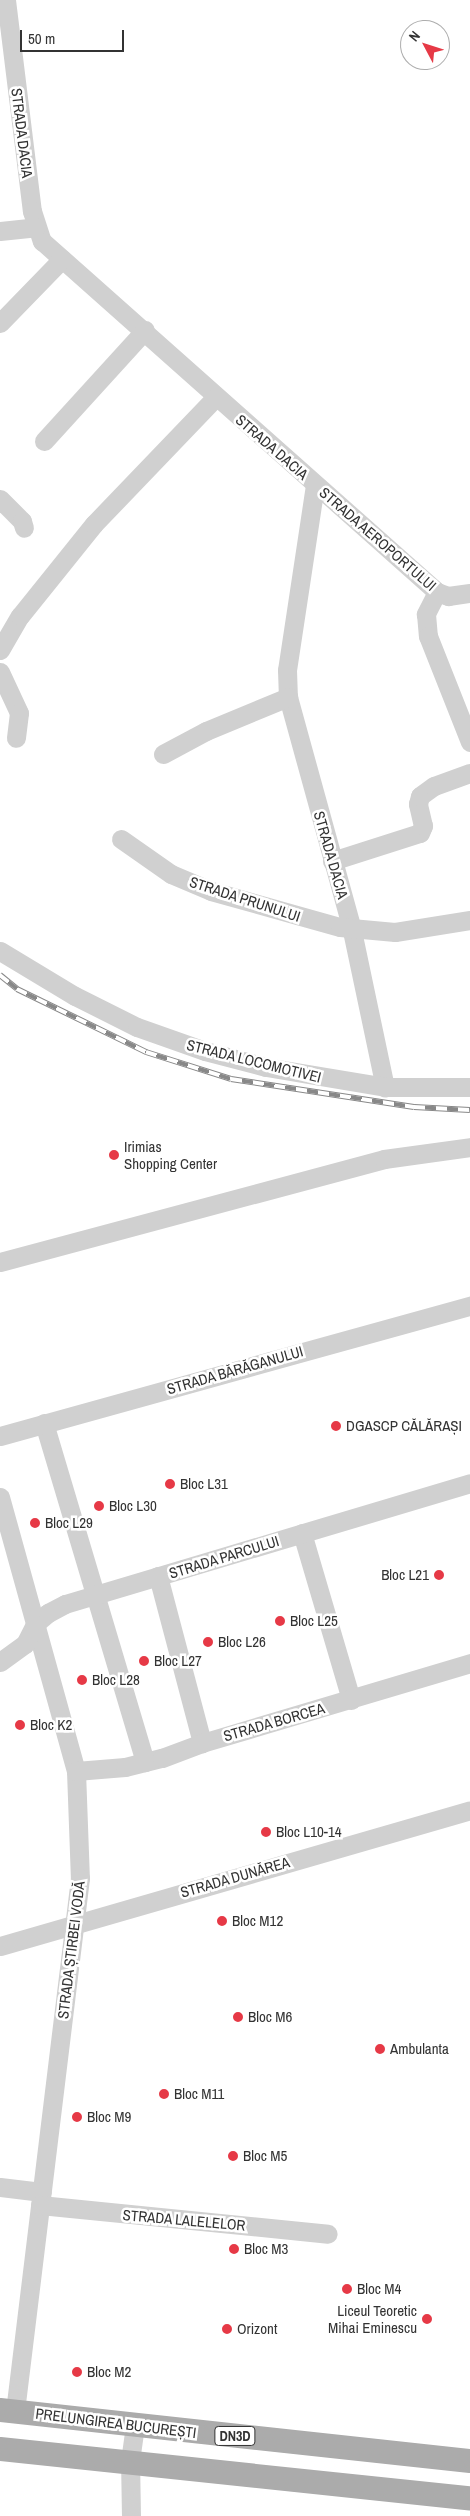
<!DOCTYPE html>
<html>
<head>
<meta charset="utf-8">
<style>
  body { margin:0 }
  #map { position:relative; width:470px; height:2516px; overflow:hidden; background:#fff; font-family:"Archivo Narrow",sans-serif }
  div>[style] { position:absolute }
  .minor>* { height:19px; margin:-9.5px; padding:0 9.5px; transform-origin:9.5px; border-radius:9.5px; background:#d0d0d0 }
  .major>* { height:24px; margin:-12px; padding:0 12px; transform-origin:12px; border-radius:12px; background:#ababab }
  .rail>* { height:5.5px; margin-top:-2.75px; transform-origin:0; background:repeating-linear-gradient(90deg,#fff 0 11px,#888 0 22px); box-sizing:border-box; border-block:1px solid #888 }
  .dots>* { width:14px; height:14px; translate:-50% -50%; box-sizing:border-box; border:2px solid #fff; border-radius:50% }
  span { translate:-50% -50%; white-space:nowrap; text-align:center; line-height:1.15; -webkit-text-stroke:5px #fff; paint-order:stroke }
  .shield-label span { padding:1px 4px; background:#fff; border:1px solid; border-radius:4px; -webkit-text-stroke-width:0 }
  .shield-label { font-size:14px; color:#333; font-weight:700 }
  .street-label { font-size:15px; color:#333 }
  .poi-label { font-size:15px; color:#333 }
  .left { translate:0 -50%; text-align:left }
  .right { translate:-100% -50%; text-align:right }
  .north { position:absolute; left:400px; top:20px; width:50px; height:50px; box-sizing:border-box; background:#fff; border:1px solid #adadad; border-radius:50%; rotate:310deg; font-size:14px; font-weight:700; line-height:20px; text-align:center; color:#333 }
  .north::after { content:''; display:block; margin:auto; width:18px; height:22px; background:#e63946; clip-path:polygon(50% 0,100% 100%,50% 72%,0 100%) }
  .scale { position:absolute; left:20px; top:30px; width:104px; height:22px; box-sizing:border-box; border:2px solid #333; border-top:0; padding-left:6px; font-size:15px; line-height:18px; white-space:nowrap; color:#333; -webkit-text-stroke:4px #fff; paint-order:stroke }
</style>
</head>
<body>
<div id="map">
  <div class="minor">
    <div style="left:6px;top:0;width:213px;rotate:83deg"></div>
    <div style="left:32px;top:211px;width:32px;rotate:72deg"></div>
    <div style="left:42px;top:241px;width:528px;rotate:41.62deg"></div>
    <div style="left:437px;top:592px;width:12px;rotate:20deg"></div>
    <div style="left:448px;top:596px;width:22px;rotate:-8deg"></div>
    <div style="left:0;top:231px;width:36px;rotate:-6deg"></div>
    <div style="left:0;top:323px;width:89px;rotate:-45.9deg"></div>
    <div style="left:44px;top:441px;width:150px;rotate:-47.7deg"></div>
    <div style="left:315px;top:485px;width:187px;rotate:98.6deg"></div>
    <div style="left:287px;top:670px;width:27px;rotate:88deg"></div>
    <div style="left:288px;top:697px;width:238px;rotate:74.6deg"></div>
    <div style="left:351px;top:926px;width:165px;rotate:78.1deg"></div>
    <div style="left:0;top:499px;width:31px;rotate:45deg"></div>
    <div style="left:22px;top:521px;width:7px;rotate:74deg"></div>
    <div style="left:437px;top:592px;width:25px;rotate:117deg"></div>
    <div style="left:426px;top:614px;width:22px;rotate:85deg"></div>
    <div style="left:428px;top:636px;width:114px;rotate:68.4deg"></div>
    <div style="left:0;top:650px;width:39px;rotate:-60deg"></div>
    <div style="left:20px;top:616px;width:118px;rotate:-51.2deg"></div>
    <div style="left:94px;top:524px;width:176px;rotate:-46.2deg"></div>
    <div style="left:0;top:672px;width:45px;rotate:65.1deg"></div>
    <div style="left:19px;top:713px;width:25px;rotate:97deg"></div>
    <div style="left:163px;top:754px;width:49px;rotate:-28.1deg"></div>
    <div style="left:206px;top:731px;width:89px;rotate:-22.5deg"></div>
    <div style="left:121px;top:839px;width:61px;rotate:35deg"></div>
    <div style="left:171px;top:874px;width:43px;rotate:23deg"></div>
    <div style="left:211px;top:891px;width:134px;rotate:15.6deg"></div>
    <div style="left:340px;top:927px;width:55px;rotate:5.2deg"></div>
    <div style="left:395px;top:932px;width:76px;rotate:-9.1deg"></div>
    <div style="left:332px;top:861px;width:92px;rotate:-17.7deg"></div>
    <div style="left:420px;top:833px;width:8px;rotate:-67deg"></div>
    <div style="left:423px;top:826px;width:23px;rotate:-103deg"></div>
    <div style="left:418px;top:804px;width:8px;rotate:-76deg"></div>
    <div style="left:420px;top:796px;width:17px;rotate:-36deg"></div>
    <div style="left:434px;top:786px;width:38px;rotate:-20deg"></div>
    <div style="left:0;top:951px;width:87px;rotate:31deg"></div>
    <div style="left:75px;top:996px;width:69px;rotate:26.6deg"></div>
    <div style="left:137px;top:1027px;width:72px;rotate:19.4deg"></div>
    <div style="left:205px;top:1051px;width:63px;rotate:14.7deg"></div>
    <div style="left:266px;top:1067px;width:121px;rotate:9.5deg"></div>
    <div style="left:385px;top:1087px;width:85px"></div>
    <div style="left:0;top:1262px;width:398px;rotate:-15deg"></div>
    <div style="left:384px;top:1159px;width:87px;rotate:-7.9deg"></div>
    <div style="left:44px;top:1423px;width:354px;rotate:73.4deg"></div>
    <div style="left:0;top:1436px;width:488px;rotate:-15.5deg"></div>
    <div style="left:0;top:1497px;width:284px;rotate:74.5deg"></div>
    <div style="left:76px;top:1771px;width:107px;rotate:87.9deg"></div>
    <div style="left:80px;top:1878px;width:537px;rotate:96.95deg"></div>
    <div style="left:302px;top:1533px;width:174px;rotate:73.6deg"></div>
    <div style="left:158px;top:1576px;width:173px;rotate:75.2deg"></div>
    <div style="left:0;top:1662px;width:31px;rotate:-36deg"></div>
    <div style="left:25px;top:1644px;width:22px;rotate:-63deg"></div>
    <div style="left:35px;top:1624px;width:17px;rotate:-40deg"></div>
    <div style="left:48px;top:1613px;width:19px;rotate:-28deg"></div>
    <div style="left:65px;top:1604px;width:423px;rotate:-16.6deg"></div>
    <div style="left:76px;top:1771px;width:49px;rotate:-4.7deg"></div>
    <div style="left:125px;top:1767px;width:38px;rotate:-14deg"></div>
    <div style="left:162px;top:1758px;width:43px;rotate:-20.6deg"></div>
    <div style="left:202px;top:1743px;width:280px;rotate:-16.6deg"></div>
    <div style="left:0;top:1946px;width:489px;rotate:-16.1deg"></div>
    <div style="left:0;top:2187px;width:42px;rotate:6.8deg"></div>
    <div style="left:40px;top:2205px;width:289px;rotate:5.7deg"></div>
    <div style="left:131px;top:2516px;width:55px;rotate:-91deg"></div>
    <div style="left:130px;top:2461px;width:36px;rotate:-82deg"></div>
  </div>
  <div class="major">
    <div style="left:0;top:2410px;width:473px;rotate:6.2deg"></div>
    <div style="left:0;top:2449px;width:473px;rotate:6deg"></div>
  </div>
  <div class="rail">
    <div style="left:0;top:975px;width:22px;rotate:39deg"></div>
    <div style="left:17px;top:989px;width:144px;rotate:26deg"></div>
    <div style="left:146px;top:1052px;width:89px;rotate:17.6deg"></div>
    <div style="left:231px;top:1079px;width:185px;rotate:8.7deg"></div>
    <div style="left:414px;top:1107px;width:56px;rotate:3.1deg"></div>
  </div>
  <div class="dots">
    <div style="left:114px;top:1155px;background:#e63946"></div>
    <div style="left:336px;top:1426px;background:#e63946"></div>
    <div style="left:170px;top:1484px;background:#e63946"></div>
    <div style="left:99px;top:1506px;background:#e63946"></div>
    <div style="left:35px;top:1523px;background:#e63946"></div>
    <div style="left:439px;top:1575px;background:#e63946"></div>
    <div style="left:280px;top:1621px;background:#e63946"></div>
    <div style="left:208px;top:1642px;background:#e63946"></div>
    <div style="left:144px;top:1661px;background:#e63946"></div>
    <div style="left:82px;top:1680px;background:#e63946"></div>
    <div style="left:20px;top:1725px;background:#e63946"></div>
    <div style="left:266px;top:1832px;background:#e63946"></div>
    <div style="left:222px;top:1921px;background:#e63946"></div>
    <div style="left:238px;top:2017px;background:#e63946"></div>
    <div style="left:380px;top:2049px;background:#e63946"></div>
    <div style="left:164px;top:2094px;background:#e63946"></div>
    <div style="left:77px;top:2117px;background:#e63946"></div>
    <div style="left:233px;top:2156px;background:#e63946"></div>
    <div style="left:234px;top:2249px;background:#e63946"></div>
    <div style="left:347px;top:2289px;background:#e63946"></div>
    <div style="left:427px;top:2319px;background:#e63946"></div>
    <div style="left:227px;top:2329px;background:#e63946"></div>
    <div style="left:77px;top:2372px;background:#e63946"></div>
  </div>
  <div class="shield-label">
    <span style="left:235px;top:2436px">DN3D</span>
  </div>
  <div class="street-label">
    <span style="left:22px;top:133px;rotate:83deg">STRADA DACIA</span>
    <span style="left:272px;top:447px;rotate:41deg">STRADA DACIA</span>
    <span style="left:378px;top:539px;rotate:41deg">STRADA AEROPORTULUI</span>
    <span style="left:331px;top:855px;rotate:74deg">STRADA DACIA</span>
    <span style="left:245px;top:899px;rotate:18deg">STRADA PRUNULUI</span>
    <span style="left:254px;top:1061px;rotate:14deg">STRADA LOCOMOTIVEI</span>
    <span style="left:235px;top:1370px;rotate:-16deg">STRADA BĂRĂGANULUI</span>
    <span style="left:224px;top:1557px;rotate:-17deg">STRADA PARCULUI</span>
    <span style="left:274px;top:1722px;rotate:-16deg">STRADA BORCEA</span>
    <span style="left:235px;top:1877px;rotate:-16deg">STRADA DUNĂREA</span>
    <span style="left:71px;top:1950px;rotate:-83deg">STRADA ȘTIRBEI VODĂ</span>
    <span style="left:184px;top:2220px;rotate:5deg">STRADA LALELELOR</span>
    <span style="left:116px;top:2423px;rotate:7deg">PRELUNGIREA BUCUREȘTI</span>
  </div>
  <div class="poi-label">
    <span class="left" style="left:124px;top:1155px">Irimias<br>Shopping Center</span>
    <span class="left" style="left:346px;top:1426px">DGASCP CĂLĂRAȘI</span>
    <span class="left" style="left:180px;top:1484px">Bloc L31</span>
    <span class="left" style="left:109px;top:1506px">Bloc L30</span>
    <span class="left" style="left:45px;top:1523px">Bloc L29</span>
    <span class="right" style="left:429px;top:1575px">Bloc L21</span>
    <span class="left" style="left:290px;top:1621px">Bloc L25</span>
    <span class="left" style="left:218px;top:1642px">Bloc L26</span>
    <span class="left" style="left:154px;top:1661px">Bloc L27</span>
    <span class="left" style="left:92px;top:1680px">Bloc L28</span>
    <span class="left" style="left:30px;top:1725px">Bloc K2</span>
    <span class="left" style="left:276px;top:1832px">Bloc L10-14</span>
    <span class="left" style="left:232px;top:1921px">Bloc M12</span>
    <span class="left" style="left:248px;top:2017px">Bloc M6</span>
    <span class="left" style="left:390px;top:2049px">Ambulanta</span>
    <span class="left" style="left:174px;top:2094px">Bloc M11</span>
    <span class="left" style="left:87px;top:2117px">Bloc M9</span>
    <span class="left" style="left:243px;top:2156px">Bloc M5</span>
    <span class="left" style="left:244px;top:2249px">Bloc M3</span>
    <span class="left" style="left:357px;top:2289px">Bloc M4</span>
    <span class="right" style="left:417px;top:2319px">Liceul Teoretic<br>Mihai Eminescu</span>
    <span class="left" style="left:237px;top:2329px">Orizont</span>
    <span class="left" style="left:87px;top:2372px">Bloc M2</span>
  </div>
  <div class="north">N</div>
  <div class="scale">50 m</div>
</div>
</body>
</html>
